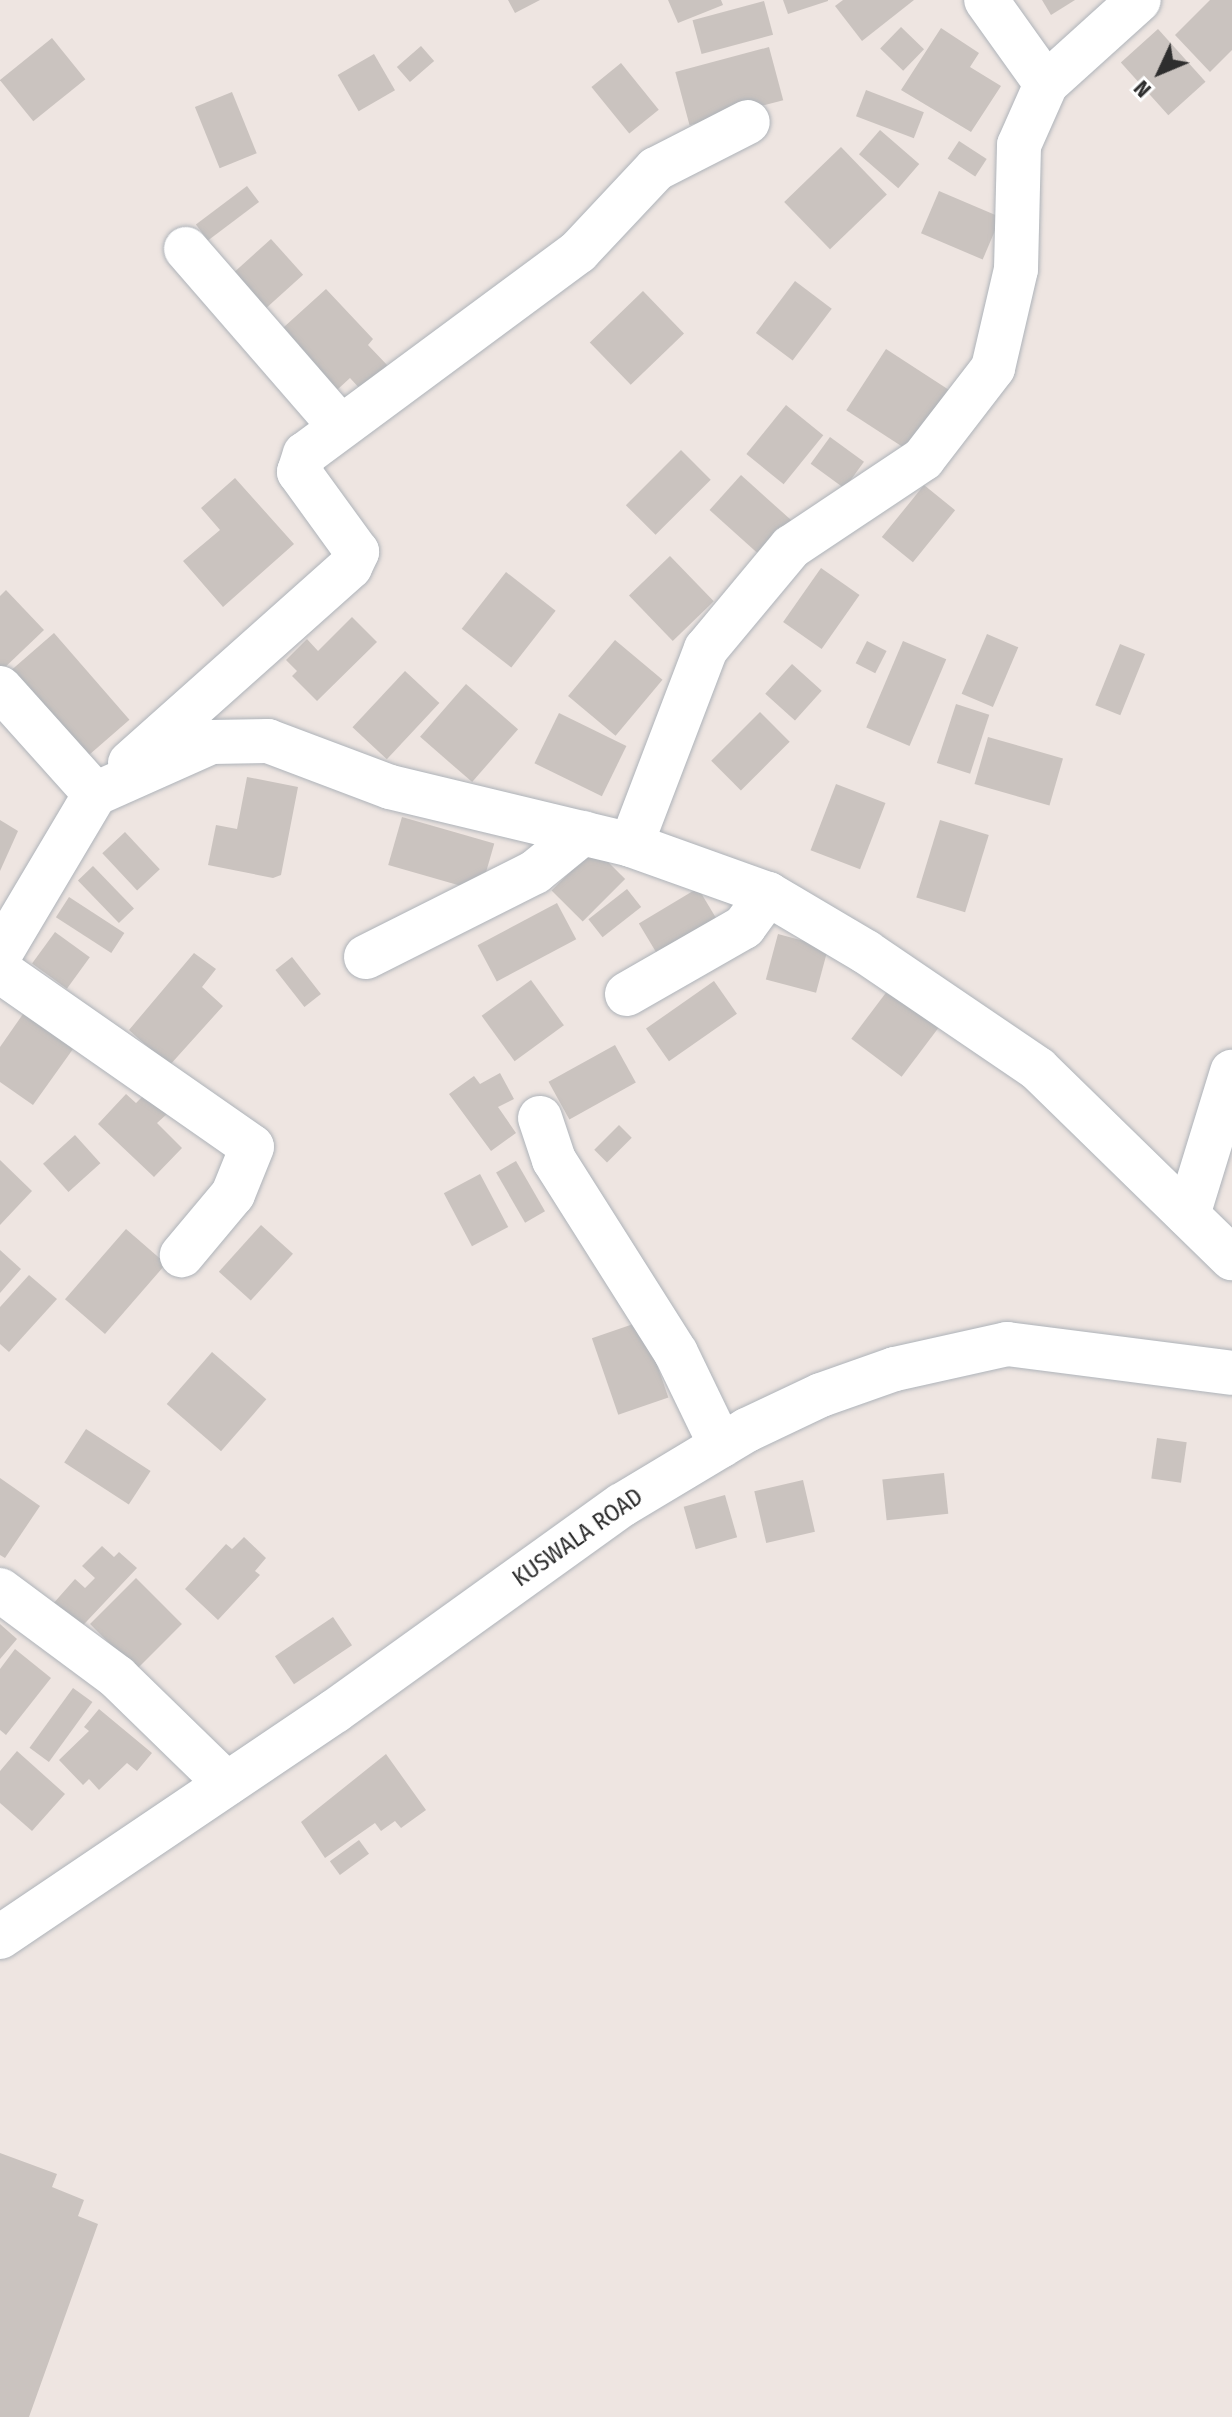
<!DOCTYPE html>
<html>
<head>
<meta charset="utf-8">
<style>
  body { margin:0 }
  #map { position:relative; width:1232px; height:2417px; overflow:hidden; background:#eee5e1; font-family:"Fira Sans Condensed",sans-serif }
  div>[style] { position:absolute }
  .building>* { inset:0; background:#cac3bf; transform-origin:0 0 }
  .roads { filter:drop-shadow(0 0 2px #aeb3b9) drop-shadow(0 0 2px #aeb3b9) }
  .street>* { height:44px; margin:-22px; padding:0 22px; transform-origin:22px; border-radius:22px; background:#fff }
  .secondary>* { height:44px; margin:-22px; padding:0 22px; transform-origin:22px; border-radius:22px; background:#fff }
  span { translate:-50% -50%; white-space:nowrap; text-align:center; line-height:1.15; -webkit-text-stroke:6px #fff; paint-order:stroke }
  .street-label { font-size:24px; color:#2e2e2e }
  .north { position:absolute; left:1120px; top:32px; width:80px; height:80px; -webkit-text-stroke:6px #fff; paint-order:stroke; rotate:226deg; font-size:22px; font-weight:700; line-height:32px; text-align:center; color:#2e2e2e }
  .north::after { content:''; display:block; margin:auto; width:28px; height:36px; background:#2e2e2e; clip-path:polygon(50% 0,100% 100%,50% 72%,0 100%) }
</style>
</head>
<body>
<div id="map">
  <div class="building">
    <div style="clip-path:polygon(508px 0,540px 0,515px 13px)"></div>
    <div style="clip-path:polygon(668px 0,721px 0,723px 5px,678px 23px)"></div>
    <div style="clip-path:polygon(783px 0,828px 0,828px 1px,788px 14px)"></div>
    <div style="clip-path:polygon(843px 0,914px 0,862px 41px,835px 6px)"></div>
    <div style="clip-path:polygon(1042px 0,1075px 0,1051px 15px)"></div>
    <div style="clip-path:polygon(1210px 0,1232px 0,1232px 50px,1210px 72px,1175px 35px)"></div>
    <div style="left:764px;top:1px;width:35px;height:74px;rotate:75deg"></div>
    <div style="left:901px;top:27px;width:32px;height:30px;rotate:44deg"></div>
    <div style="clip-path:polygon(941px 28px,979px 53px,970px 67px,1001px 86px,971px 132px,901px 90px)"></div>
    <div style="left:1158px;top:29px;width:71px;height:50px;rotate:48deg"></div>
    <div style="left:52px;top:38px;width:53px;height:67px;rotate:51deg"></div>
    <div style="left:421px;top:46px;width:20px;height:32px;rotate:49deg"></div>
    <div style="left:769px;top:47px;width:55px;height:97px;rotate:75deg"></div>
    <div style="left:374px;top:54px;width:42px;height:42px;rotate:60deg"></div>
    <div style="left:621px;top:63px;width:60px;height:38px;rotate:51deg"></div>
    <div style="left:866px;top:90px;width:62px;height:28px;rotate:21deg"></div>
    <div style="left:232px;top:92px;width:66px;height:40px;rotate:68deg"></div>
    <div style="left:880px;top:130px;width:52px;height:32px;rotate:41deg"></div>
    <div style="left:959px;top:141px;width:33px;height:21px;rotate:33deg"></div>
    <div style="left:841px;top:147px;width:66px;height:79px;rotate:46deg"></div>
    <div style="left:247px;top:186px;width:20px;height:64px;rotate:53deg"></div>
    <div style="left:939px;top:191px;width:67px;height:46px;rotate:23deg"></div>
    <div style="left:271px;top:239px;width:48px;height:50px;rotate:48deg"></div>
    <div style="left:795px;top:281px;width:46px;height:65px;rotate:37deg"></div>
    <div style="clip-path:polygon(326px 289px,373px 339px,368px 345px,388px 366px,362px 391px,350px 378px,325px 401px,274px 336px)"></div>
    <div style="left:643px;top:291px;width:59px;height:74px;rotate:46deg"></div>
    <div style="left:886px;top:349px;width:78px;height:73px;rotate:33deg"></div>
    <div style="left:786px;top:405px;width:48px;height:63px;rotate:39deg"></div>
    <div style="left:830px;top:437px;width:42px;height:33px;rotate:36deg"></div>
    <div style="left:681px;top:450px;width:42px;height:78px;rotate:45deg"></div>
    <div style="left:741px;top:475px;width:73px;height:47px;rotate:42deg"></div>
    <div style="clip-path:polygon(235px 478px,294px 544px,223px 607px,183px 561px,220px 530px,201px 508px)"></div>
    <div style="left:924px;top:485px;width:40px;height:67px;rotate:39deg"></div>
    <div style="left:670px;top:556px;width:63px;height:57px;rotate:46deg"></div>
    <div style="left:821px;top:568px;width:47px;height:66px;rotate:35deg"></div>
    <div style="left:506px;top:572px;width:63px;height:72px;rotate:38deg"></div>
    <div style="clip-path:polygon(6px 590px,44px 630px,0 672px,0 596px)"></div>
    <div style="clip-path:polygon(352px 617px,377px 642px,317px 701px,292px 676px,297px 671px,286px 660px,307px 639px,318px 651px)"></div>
    <div style="left:54px;top:633px;width:115px;height:67px;rotate:49deg"></div>
    <div style="left:987px;top:634px;width:34px;height:65px;rotate:23deg"></div>
    <div style="left:615px;top:640px;width:62px;height:73px;rotate:40deg"></div>
    <div style="left:867px;top:641px;width:22px;height:25px;rotate:27deg"></div>
    <div style="left:903px;top:641px;width:47px;height:94px;rotate:23deg"></div>
    <div style="left:1120px;top:644px;width:27px;height:66px;rotate:22deg"></div>
    <div style="left:792px;top:664px;width:40px;height:40px;rotate:42deg"></div>
    <div style="left:405px;top:671px;width:47px;height:77px;rotate:43deg"></div>
    <div style="left:466px;top:684px;width:69px;height:70px;rotate:41deg"></div>
    <div style="left:956px;top:704px;width:35px;height:62px;rotate:18deg"></div>
    <div style="left:760px;top:712px;width:42px;height:69px;rotate:45deg"></div>
    <div style="left:559px;top:713px;width:75px;height:56px;rotate:26deg"></div>
    <div style="left:988px;top:737px;width:78px;height:49px;rotate:16deg"></div>
    <div style="clip-path:polygon(247px 777px,298px 787px,281px 875px,273px 878px,208px 865px,216px 825px,237px 829px)"></div>
    <div style="left:836px;top:784px;width:53px;height:71px;rotate:21deg"></div>
    <div style="left:402px;top:817px;width:96px;height:50px;rotate:16deg"></div>
    <div style="clip-path:polygon(0 820px,18px 831px,0 871px)"></div>
    <div style="left:940px;top:820px;width:51px;height:81px;rotate:17deg"></div>
    <div style="left:125px;top:832px;width:51px;height:31px;rotate:47deg"></div>
    <div style="left:594px;top:848px;width:44px;height:60px;rotate:45deg"></div>
    <div style="left:93px;top:866px;width:59px;height:21px;rotate:46deg"></div>
    <div style="left:698px;top:888px;width:42px;height:69px;rotate:59deg"></div>
    <div style="left:627px;top:889px;width:23px;height:49px;rotate:52deg"></div>
    <div style="left:69px;top:897px;width:66px;height:24px;rotate:33deg"></div>
    <div style="left:557px;top:903px;width:41px;height:90px;rotate:62deg"></div>
    <div style="left:55px;top:932px;width:43px;height:39px;rotate:36deg"></div>
    <div style="left:778px;top:934px;width:52px;height:47px;rotate:15deg"></div>
    <div style="clip-path:polygon(194px 953px,216px 969px,202px 987px,223px 1006px,169px 1066px,129px 1030px)"></div>
    <div style="left:292px;top:957px;width:47px;height:21px;rotate:52deg"></div>
    <div style="left:531px;top:980px;width:56px;height:61px;rotate:54deg"></div>
    <div style="left:714px;top:981px;width:40px;height:83px;rotate:55deg"></div>
    <div style="left:888px;top:990px;width:63px;height:61px;rotate:37deg"></div>
    <div style="clip-path:polygon(23px 1014px,73px 1049px,33px 1105px,0 1082px,0 1047px)"></div>
    <div style="left:615px;top:1045px;width:43px;height:76px;rotate:61deg"></div>
    <div style="clip-path:polygon(500px 1073px,514px 1099px,498px 1107px,516px 1133px,491px 1151px,449px 1094px,474px 1076px,480px 1084px)"></div>
    <div style="clip-path:polygon(146px 1093px,167px 1114px,157px 1123px,182px 1148px,154px 1177px,98px 1124px,126px 1094px,136px 1103px)"></div>
    <div style="left:619px;top:1125px;width:18px;height:35px;rotate:45deg"></div>
    <div style="left:75px;top:1135px;width:38px;height:43px;rotate:48deg"></div>
    <div style="clip-path:polygon(0 1160px,32px 1191px,0 1225px)"></div>
    <div style="left:516px;top:1161px;width:58px;height:23px;rotate:60deg"></div>
    <div style="left:480px;top:1174px;width:60px;height:41px;rotate:62deg"></div>
    <div style="left:261px;top:1225px;width:43px;height:63px;rotate:42deg"></div>
    <div style="left:126px;top:1229px;width:53px;height:93px;rotate:41deg"></div>
    <div style="clip-path:polygon(0 1250px,21px 1269px,0 1293px)"></div>
    <div style="clip-path:polygon(29px 1275px,57px 1299px,9px 1352px,0 1344px,0 1307px)"></div>
    <div style="left:642px;top:1321px;width:81px;height:53px;rotate:71deg"></div>
    <div style="left:212px;top:1352px;width:72px;height:69px;rotate:41deg"></div>
    <div style="left:86px;top:1429px;width:77px;height:40px;rotate:33deg"></div>
    <div style="left:1157px;top:1438px;width:30px;height:41px;rotate:8deg"></div>
    <div style="left:944px;top:1473px;width:41px;height:62px;rotate:84deg"></div>
    <div style="clip-path:polygon(0 1478px,40px 1506px,5px 1558px,0 1555px)"></div>
    <div style="left:803px;top:1480px;width:53px;height:50px;rotate:77deg"></div>
    <div style="left:725px;top:1495px;width:44px;height:43px;rotate:74deg"></div>
    <div style="clip-path:polygon(244px 1537px,266px 1558px,255px 1571px,260px 1575px,218px 1620px,185px 1589px,226px 1544px,232px 1549px)"></div>
    <div style="clip-path:polygon(102px 1546px,114px 1557px,119px 1552px,137px 1568px,71px 1638px,44px 1614px,75px 1579px,85px 1588px,95px 1578px,82px 1566px)"></div>
    <div style="left:136px;top:1578px;width:65px;height:65px;rotate:45deg"></div>
    <div style="left:333px;top:1617px;width:34px;height:70px;rotate:56deg"></div>
    <div style="clip-path:polygon(0 1624px,17px 1639px,0 1659px)"></div>
    <div style="clip-path:polygon(15px 1649px,51px 1678px,6px 1735px,0 1730px,0 1669px)"></div>
    <div style="left:73px;top:1688px;width:24px;height:74px;rotate:36deg"></div>
    <div style="clip-path:polygon(99px 1709px,152px 1753px,137px 1771px,127px 1763px,99px 1790px,89px 1779px,83px 1785px,59px 1760px,89px 1731px,84px 1727px)"></div>
    <div style="clip-path:polygon(17px 1751px,65px 1794px,32px 1831px,0 1803px,0 1771px)"></div>
    <div style="clip-path:polygon(386px 1754px,426px 1810px,401px 1828px,395px 1821px,381px 1831px,375px 1823px,325px 1858px,301px 1822px)"></div>
    <div style="left:359px;top:1840px;width:17px;height:36px;rotate:54deg"></div>
    <div style="clip-path:polygon(0 2153px,57px 2174px,52px 2187px,84px 2200px,78px 2216px,98px 2224px,29px 2417px,0 2417px)"></div>
  </div>
  <div class="roads">
    <div class="street">
      <div style="left:1046px;top:84px;width:125px;rotate:-42.1deg"></div>
      <div style="left:186px;top:249px;width:235px;rotate:49deg"></div>
      <div style="left:0;top:688px;width:142px;rotate:48.1deg"></div>
      <div style="left:95px;top:794px;width:186px;rotate:120.7deg"></div>
      <div style="left:130px;top:763px;width:295px;rotate:-41.7deg"></div>
      <div style="left:350px;top:567px;width:17px;rotate:-65deg"></div>
      <div style="left:357px;top:552px;width:99px;rotate:-125.9deg"></div>
      <div style="left:299px;top:472px;width:19px;rotate:-72deg"></div>
      <div style="left:305px;top:454px;width:340px;rotate:-36.5deg"></div>
      <div style="left:578px;top:252px;width:114px;rotate:-46.8deg"></div>
      <div style="left:656px;top:169px;width:103px;rotate:-27.1deg"></div>
      <div style="left:95px;top:794px;width:127px;rotate:-24.1deg"></div>
      <div style="left:211px;top:742px;width:57px;rotate:-1deg"></div>
      <div style="left:268px;top:741px;width:130px;rotate:20.7deg"></div>
      <div style="left:390px;top:787px;width:248px;rotate:13.5deg"></div>
      <div style="left:631px;top:845px;width:210px;rotate:-69.1deg"></div>
      <div style="left:706px;top:649px;width:133px;rotate:-50.2deg"></div>
      <div style="left:791px;top:547px;width:159px;rotate:-33.7deg"></div>
      <div style="left:923px;top:459px;width:115px;rotate:-52.4deg"></div>
      <div style="left:993px;top:368px;width:102px;rotate:-76.9deg"></div>
      <div style="left:1016px;top:269px;width:124px;rotate:-88.6deg"></div>
      <div style="left:1019px;top:145px;width:67px;rotate:-66.1deg"></div>
      <div style="left:1046px;top:84px;width:103px;rotate:-125.5deg"></div>
      <div style="left:631px;top:845px;width:145px;rotate:19.7deg"></div>
      <div style="left:768px;top:894px;width:114px;rotate:30.6deg"></div>
      <div style="left:866px;top:952px;width:208px;rotate:34.2deg"></div>
      <div style="left:1038px;top:1069px;width:271px;rotate:44.3deg"></div>
      <div style="left:366px;top:957px;width:189px;rotate:-26.7deg"></div>
      <div style="left:535px;top:872px;width:62px;rotate:-39.1deg"></div>
      <div style="left:0;top:971px;width:307px;rotate:34.9deg"></div>
      <div style="left:252px;top:1147px;width:51px;rotate:112deg"></div>
      <div style="left:233px;top:1194px;width:80px;rotate:129.9deg"></div>
      <div style="left:627px;top:994px;width:135px;rotate:-29.8deg"></div>
      <div style="left:744px;top:927px;width:41px;rotate:-54deg"></div>
      <div style="left:540px;top:1118px;width:44px;rotate:71.6deg"></div>
      <div style="left:554px;top:1160px;width:228px;rotate:57.7deg"></div>
      <div style="left:676px;top:1353px;width:103px;rotate:64.2deg"></div>
      <div style="left:1188px;top:1215px;width:150px;rotate:-72.9deg"></div>
      <div style="left:0;top:1590px;width:146px;rotate:36.6deg"></div>
      <div style="left:117px;top:1677px;width:153px;rotate:44.2deg"></div>
    </div>
    <div class="secondary">
      <div style="left:0;top:1937px;width:404px;rotate:-34deg"></div>
      <div style="left:335px;top:1711px;width:353px;rotate:-35.7deg"></div>
      <div style="left:622px;top:1505px;width:146px;rotate:-31deg"></div>
      <div style="left:747px;top:1430px;width:82px;rotate:-25.3deg"></div>
      <div style="left:821px;top:1395px;width:78px;rotate:-19.4deg"></div>
      <div style="left:895px;top:1369px;width:115px;rotate:-12.6deg"></div>
      <div style="left:1007px;top:1344px;width:227px;rotate:7.3deg"></div>
    </div>
  </div>
  <div class="street-label">
    <span style="left:578px;top:1538px;rotate:-35deg">KUSWALA ROAD</span>
  </div>
  <div class="north">N</div>
</div>
</body>
</html>
